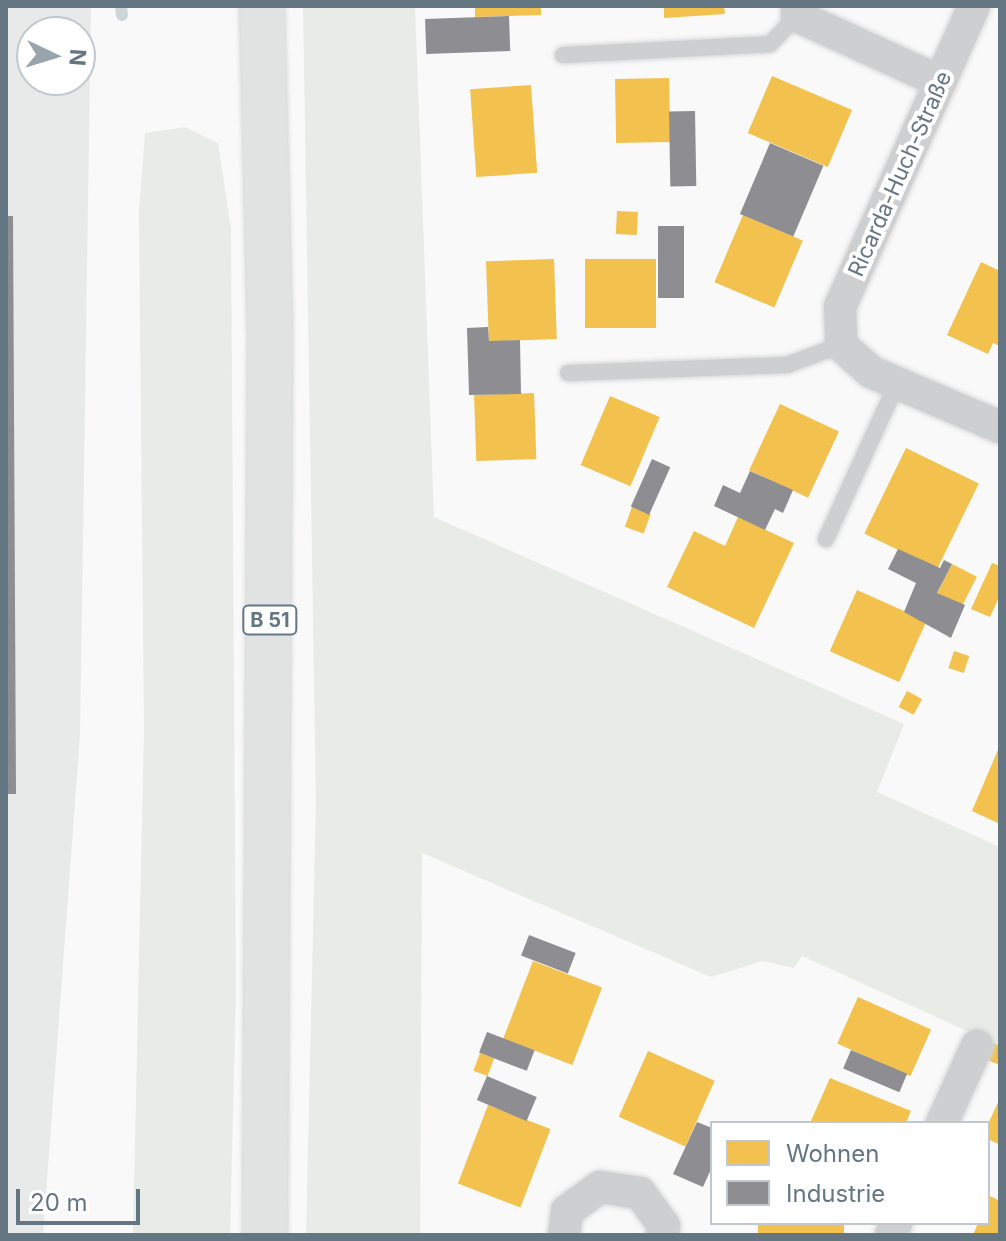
<!DOCTYPE html>
<html>
<head>
<meta charset="utf-8">
<style>
  body { margin:0 }
  #map { position:relative; width:1006px; height:1241px; overflow:hidden; background:#f9f9f9; font-family:Inter,sans-serif }
  div>[style] { position:absolute }
  .built>* { inset:0; background:#e8e9e9 }
  .green>* { inset:0; background:#e8ebe6 }
  .homes>* { inset:0; background:#f2c14e; transform-origin:0 0 }
  .industry>* { inset:0; background:#8d8d92; transform-origin:0 0 }
  .stream>* { height:12px; margin:-6px; padding:0 6px; transform-origin:6px; border-radius:6px; background:#ced6d9 }
  .roads { filter:drop-shadow(0 0 2px #d5d6d7) drop-shadow(0 0 2px #d5d6d7) }
  .service>* { height:16px; margin:-8px; padding:0 8px; transform-origin:8px; border-radius:8px; background:#cecfd0 }
  .minor>* { height:32px; margin:-16px; padding:0 16px; transform-origin:16px; border-radius:16px; background:#cecfd0 }
  .primary>* { height:44px; margin:-22px; padding:0 22px; transform-origin:22px; border-radius:22px; background:#e1e2e2 }
  span { translate:-50% -50%; white-space:nowrap; text-align:center; line-height:1.15; -webkit-text-stroke:8px #fff; paint-order:stroke }
  .shield-label span { padding:2px 6px; background:#fff; border:2px solid; border-radius:6px; -webkit-text-stroke-width:0 }
  .shield-label { font-size:20px; color:#657683; font-weight:700 }
  .street-label { font-size:22px; color:#657683 }
  .frame { position:absolute; inset:0; border:8px solid #657683; pointer-events:none }
  .legend { position:absolute; left:710px; top:1121px; width:280px; height:104px; box-sizing:border-box; background:#fff; border:2px solid #c1c8cd; margin:0; padding:10px 14px; list-style:none; font-size:24px; color:#657683 }
  .legend li { display:flex; align-items:center; gap:16px; height:40px }
  .legend b { width:40px; border:2px solid #c1c8cd }
  .north { position:absolute; left:16px; top:16px; width:80px; height:80px; box-sizing:border-box; background:#fff; border:2px solid #c1c8cd; border-radius:50%; rotate:94deg; font-size:22px; font-weight:700; line-height:32px; text-align:center; color:#657683 }
  .north::after { content:''; display:block; margin:auto; width:28px; height:36px; background:#99a4ac; clip-path:polygon(50% 0,100% 100%,50% 72%,0 100%) }
  .scale { position:absolute; left:16px; top:1189px; width:124px; height:36px; box-sizing:border-box; border:4px solid #657683; border-top:0; padding-left:10px; font-size:24px; line-height:28px; white-space:nowrap; color:#657683; -webkit-text-stroke:6px #fff; paint-order:stroke }
</style>
</head>
<body>
<div id="map">
  <div class="built">
    <div style="clip-path:polygon(evenodd,6px 6px,91px 6px,80px 735px,43px 1235px,6px 1235px,6px 6px,32px 32px,80px 32px,80px 80px,32px 80px,32px 32px)"></div>
  </div>
  <div class="green">
    <div style="clip-path:polygon(303px 6px,415px 6px,434px 517px,904px 724px,877px 792px,1000px 847px,1000px 1046px,802px 956px,794px 968px,763px 961px,711px 977px,422px 853px,420px 1235px,306px 1235px,316px 801px)"></div>
    <div style="clip-path:polygon(185px 127px,218px 143px,231px 229px,236px 993px,230px 1235px,133px 1235px,144px 730px,139px 212px,145px 133px)"></div>
  </div>
  <div class="homes">
    <div style="clip-path:polygon(475px 6px,541px 6px,541px 15px,475px 17px)"></div>
    <div style="clip-path:polygon(664px 6px,724px 6px,725px 14px,664px 18px)"></div>
    <div style="left:772px;top:76px;width:87px;height:62px;rotate:23deg"></div>
    <div style="left:669px;top:78px;width:64px;height:54px;rotate:89deg"></div>
    <div style="left:531px;top:85px;width:88px;height:61px;rotate:86deg"></div>
    <div style="left:617px;top:211px;width:21px;height:23px;rotate:3deg"></div>
    <div style="left:743px;top:215px;width:65px;height:73px;rotate:23deg"></div>
    <div style="left:554px;top:259px;width:80px;height:68px;rotate:88deg"></div>
    <div style="left:585px;top:259px;width:71px;height:69px"></div>
    <div style="clip-path:polygon(981px 262px,1000px 271px,1000px 346px,993px 343px,988px 354px,947px 335px)"></div>
    <div style="left:534px;top:393px;width:66px;height:60px;rotate:88deg"></div>
    <div style="left:610px;top:396px;width:54px;height:75px;rotate:23deg"></div>
    <div style="left:780px;top:404px;width:65px;height:73px;rotate:25deg"></div>
    <div style="left:906px;top:448px;width:81px;height:95px;rotate:26deg"></div>
    <div style="left:632px;top:507px;width:20px;height:21px;rotate:20deg"></div>
    <div style="clip-path:polygon(738px 517px,794px 543px,754px 628px,667px 587px,694px 531px,725px 546px)"></div>
    <div style="clip-path:polygon(992px 563px,1000px 566px,1000px 595px,990px 617px,971px 609px)"></div>
    <div style="left:952px;top:564px;width:28px;height:33px;rotate:27deg"></div>
    <div style="left:857px;top:590px;width:76px;height:67px;rotate:24deg"></div>
    <div style="left:954px;top:651px;width:16px;height:18px;rotate:18deg"></div>
    <div style="left:907px;top:691px;width:17px;height:18px;rotate:28deg"></div>
    <div style="clip-path:polygon(1000px 745px,1000px 824px,972px 811px)"></div>
    <div style="left:533px;top:961px;width:74px;height:83px;rotate:21deg"></div>
    <div style="left:858px;top:997px;width:80px;height:51px;rotate:24deg"></div>
    <div style="clip-path:polygon(993px 1043px,1000px 1046px,1000px 1065px,987px 1060px)"></div>
    <div style="left:648px;top:1051px;width:73px;height:72px;rotate:24deg"></div>
    <div style="left:480px;top:1053px;width:15px;height:19px;rotate:20deg"></div>
    <div style="clip-path:polygon(830px 1078px,911px 1111px,906px 1123px,810px 1123px)"></div>
    <div style="clip-path:polygon(1000px 1098px,1000px 1145px,988px 1139px,988px 1124px)"></div>
    <div style="left:488px;top:1105px;width:67px;height:84px;rotate:21deg"></div>
    <div style="clip-path:polygon(990px 1196px,1000px 1201px,1000px 1235px,973px 1235px,978px 1223px,988px 1223px)"></div>
    <div style="left:758px;top:1223px;width:86px;height:13px"></div>
  </div>
  <div class="industry">
    <div style="left:509px;top:16px;width:35px;height:84px;rotate:88deg"></div>
    <div style="left:695px;top:111px;width:75px;height:26px;rotate:89deg"></div>
    <div style="left:770px;top:143px;width:58px;height:77px;rotate:23deg"></div>
    <div style="clip-path:polygon(6px 216px,13px 216px,16px 794px,6px 794px)"></div>
    <div style="left:658px;top:226px;width:26px;height:72px"></div>
    <div style="clip-path:polygon(488px 327px,489px 341px,520px 340px,521px 394px,469px 395px,467px 328px)"></div>
    <div style="left:652px;top:459px;width:20px;height:52px;rotate:24deg"></div>
    <div style="clip-path:polygon(750px 471px,793px 490px,783px 513px,775px 509px,765px 530px,714px 506px,723px 485px,740px 493px)"></div>
    <div style="clip-path:polygon(898px 549px,940px 568px,944px 560px,952px 564px,937px 593px,965px 605px,951px 638px,904px 612px,916px 583px,888px 569px)"></div>
    <div style="left:529px;top:935px;width:50px;height:22px;rotate:21deg"></div>
    <div style="left:487px;top:1032px;width:51px;height:22px;rotate:21deg"></div>
    <div style="left:851px;top:1050px;width:61px;height:20px;rotate:23deg"></div>
    <div style="left:487px;top:1076px;width:54px;height:26px;rotate:23deg"></div>
    <div style="clip-path:polygon(697px 1122px,712px 1128px,712px 1167px,703px 1187px,673px 1174px)"></div>
  </div>
  <div class="stream">
    <div style="left:121px;top:6px;width:9px;rotate:84deg"></div>
  </div>
  <div class="roads">
    <div class="service">
      <div style="left:563px;top:55px;width:207px;rotate:-3deg"></div>
      <div style="left:770px;top:44px;width:39px;rotate:-46deg"></div>
      <div style="left:568px;top:373px;width:219px;rotate:-2.1deg"></div>
      <div style="left:787px;top:365px;width:58px;rotate:-20.3deg"></div>
      <div style="left:826px;top:539px;width:171px;rotate:-65.5deg"></div>
    </div>
    <div class="minor">
      <div style="left:797px;top:6px;width:10px;rotate:90deg"></div>
      <div style="left:797px;top:16px;width:158px;rotate:24.6deg"></div>
      <div style="left:974px;top:6px;width:329px;rotate:114deg"></div>
      <div style="left:840px;top:307px;width:38px;rotate:88deg"></div>
      <div style="left:841px;top:345px;width:40px;rotate:42deg"></div>
      <div style="left:871px;top:372px;width:140px;rotate:23.1deg"></div>
      <div style="left:942px;top:1123px;width:85px;rotate:-65.6deg"></div>
      <div style="left:564px;top:1235px;width:24px;rotate:-83deg"></div>
      <div style="left:567px;top:1211px;width:41px;rotate:-36deg"></div>
      <div style="left:600px;top:1187px;width:40px;rotate:8.5deg"></div>
      <div style="left:640px;top:1193px;width:41px;rotate:54deg"></div>
      <div style="left:664px;top:1226px;width:9px;rotate:103deg"></div>
      <div style="left:891px;top:1235px;width:13px;rotate:-67deg"></div>
    </div>
    <div class="primary">
      <div style="left:262px;top:6px;width:332px;rotate:88.6deg"></div>
      <div style="left:270px;top:338px;width:897px;rotate:90.32deg"></div>
    </div>
  </div>
  <div class="shield-label">
    <span style="left:270px;top:620px">B 51</span>
  </div>
  <div class="street-label">
    <span style="left:900px;top:174px;rotate:-66deg">Ricarda-Huch-Straße</span>
  </div>
  <div class="frame"></div>
  <ul class="legend">
  <li><b style="height:22px;background:#f2c14e"></b>Wohnen</li>
  <li><b style="height:22px;background:#8d8d92"></b>Industrie</li>
  </ul>
  <div class="north">N</div>
  <div class="scale">20 m</div>
</div>
</body>
</html>
